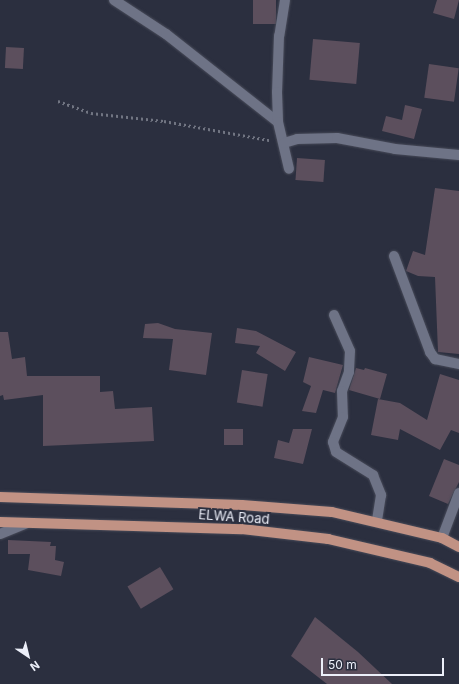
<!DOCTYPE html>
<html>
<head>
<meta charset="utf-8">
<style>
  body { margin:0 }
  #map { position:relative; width:459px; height:684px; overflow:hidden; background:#2b2f3f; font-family:Inter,sans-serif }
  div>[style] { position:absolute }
  .building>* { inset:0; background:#5c4f5d; transform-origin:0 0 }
  .path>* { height:2.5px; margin-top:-1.25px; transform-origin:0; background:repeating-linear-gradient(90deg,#717582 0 2px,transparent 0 5px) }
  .roads { filter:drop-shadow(0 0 1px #484b59) drop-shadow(0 0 1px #484b59) }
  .minor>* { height:10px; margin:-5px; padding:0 5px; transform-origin:5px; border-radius:5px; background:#6e7386 }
  .primary>* { height:10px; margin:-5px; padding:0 5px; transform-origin:5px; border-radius:5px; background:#c19284 }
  span { translate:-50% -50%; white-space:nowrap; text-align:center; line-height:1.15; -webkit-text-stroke:4px #2b2f3f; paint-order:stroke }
  .street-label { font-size:13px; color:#eceff9 }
  .north { position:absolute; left:8px; top:636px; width:40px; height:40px; -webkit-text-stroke:3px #2b2f3f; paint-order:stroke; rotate:145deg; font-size:11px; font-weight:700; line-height:16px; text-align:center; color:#eceff9 }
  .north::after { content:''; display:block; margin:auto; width:14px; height:18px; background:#eceff9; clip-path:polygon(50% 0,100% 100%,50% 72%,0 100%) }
  .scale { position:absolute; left:321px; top:658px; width:123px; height:18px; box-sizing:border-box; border:2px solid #eceff9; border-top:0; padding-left:5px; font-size:12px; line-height:14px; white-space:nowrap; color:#eceff9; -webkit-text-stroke:3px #2b2f3f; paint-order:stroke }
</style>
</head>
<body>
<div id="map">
  <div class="building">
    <div style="left:253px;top:0;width:23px;height:24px"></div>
    <div style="clip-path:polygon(437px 0,459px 0,454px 19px,433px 13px)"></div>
    <div style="left:313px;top:39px;width:47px;height:41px;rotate:5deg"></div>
    <div style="left:6px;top:47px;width:18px;height:21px;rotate:3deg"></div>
    <div style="left:429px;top:64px;width:30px;height:34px;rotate:8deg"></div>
    <div style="clip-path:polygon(405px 105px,422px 109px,414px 139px,382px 131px,386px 116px,402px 120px)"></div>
    <div style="left:297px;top:158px;width:28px;height:22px;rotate:4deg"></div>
    <div style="clip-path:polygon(435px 188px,459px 191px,459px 354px,438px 352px,435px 277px,418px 276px,406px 271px,413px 251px,425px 255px)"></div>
    <div style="clip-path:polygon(158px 323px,175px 329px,212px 333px,206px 375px,169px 370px,173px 339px,143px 338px,145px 324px)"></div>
    <div style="clip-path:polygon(237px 328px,256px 331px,296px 352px,285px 371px,256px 353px,260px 346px,235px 343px)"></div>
    <div style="clip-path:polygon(0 332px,8px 332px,12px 359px,25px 357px,27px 376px,100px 376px,100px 392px,113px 391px,115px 409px,152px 407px,154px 441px,43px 446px,43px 395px,4px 400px,3px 395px,0 396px)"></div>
    <div style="clip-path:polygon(309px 357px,343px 365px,335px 393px,323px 390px,316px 413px,302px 411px,311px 386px,303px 382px)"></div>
    <div style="clip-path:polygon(356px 368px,364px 370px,365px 368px,387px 374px,380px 399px,349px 390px)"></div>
    <div style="left:242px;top:370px;width:26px;height:33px;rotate:9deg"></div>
    <div style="clip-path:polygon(440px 374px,459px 380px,459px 433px,451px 430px,440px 450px,400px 429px,398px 440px,371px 435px,378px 399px,400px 403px,427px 420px)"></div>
    <div style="left:224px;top:429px;width:19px;height:16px"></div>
    <div style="clip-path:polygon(293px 429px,312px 429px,303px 464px,274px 458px,278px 440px,289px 443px)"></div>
    <div style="clip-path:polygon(444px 459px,459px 465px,459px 482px,448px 504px,429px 496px)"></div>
    <div style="clip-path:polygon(8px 540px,51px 542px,50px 546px,56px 546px,55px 560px,64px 562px,61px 576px,28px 570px,30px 554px,8px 554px)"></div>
    <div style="left:160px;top:567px;width:26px;height:38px;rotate:59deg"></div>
    <div style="clip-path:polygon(315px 617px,358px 652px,392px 684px,327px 684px,291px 656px)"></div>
  </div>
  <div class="path">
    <div style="left:58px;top:101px;width:35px;rotate:20deg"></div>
    <div style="left:91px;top:113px;width:73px;rotate:6.3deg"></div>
    <div style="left:164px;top:121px;width:107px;rotate:10.3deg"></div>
  </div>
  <div class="roads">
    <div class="minor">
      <div style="left:114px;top:0;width:62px;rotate:33.2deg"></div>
      <div style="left:166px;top:34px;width:142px;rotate:38.2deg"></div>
      <div style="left:285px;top:0;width:36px;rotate:99deg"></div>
      <div style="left:279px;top:36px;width:56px;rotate:92deg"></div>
      <div style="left:277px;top:92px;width:30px;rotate:88deg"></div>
      <div style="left:278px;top:122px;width:48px;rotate:76.8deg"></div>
      <div style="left:284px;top:143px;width:14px;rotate:-17deg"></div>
      <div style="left:297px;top:139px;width:40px;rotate:-1.4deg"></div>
      <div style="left:337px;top:138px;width:59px;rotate:10.7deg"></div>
      <div style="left:395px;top:149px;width:64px;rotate:5.4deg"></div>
      <div style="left:394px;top:256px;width:103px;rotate:69.4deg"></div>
      <div style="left:430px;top:352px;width:9px;rotate:54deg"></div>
      <div style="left:435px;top:359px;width:25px;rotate:12deg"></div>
      <div style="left:334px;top:315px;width:39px;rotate:66deg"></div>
      <div style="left:350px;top:351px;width:21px;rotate:93deg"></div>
      <div style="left:349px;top:372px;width:20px;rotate:110deg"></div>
      <div style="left:342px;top:391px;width:26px;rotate:88deg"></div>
      <div style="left:343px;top:417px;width:27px;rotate:112deg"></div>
      <div style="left:333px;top:442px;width:10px;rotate:73deg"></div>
      <div style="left:336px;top:452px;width:44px;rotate:31.9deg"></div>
      <div style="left:373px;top:475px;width:22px;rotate:68deg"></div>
      <div style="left:381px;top:495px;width:26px;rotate:99deg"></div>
      <div style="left:0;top:534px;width:29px;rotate:-22deg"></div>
      <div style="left:442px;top:538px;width:48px;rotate:-69.3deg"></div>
    </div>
    <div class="primary">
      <div style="left:0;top:497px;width:242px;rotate:1.9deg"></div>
      <div style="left:242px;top:505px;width:90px;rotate:4.4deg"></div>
      <div style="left:332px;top:512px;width:113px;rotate:13.3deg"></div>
      <div style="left:442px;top:538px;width:19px;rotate:28deg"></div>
      <div style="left:0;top:522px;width:242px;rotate:1.7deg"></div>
      <div style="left:242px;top:529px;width:87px;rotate:6.6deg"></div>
      <div style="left:328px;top:539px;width:105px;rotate:13.2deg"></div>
      <div style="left:430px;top:563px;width:32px;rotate:26deg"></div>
    </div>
  </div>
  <div class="street-label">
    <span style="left:234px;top:517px;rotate:4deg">ELWA Road</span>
  </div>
  <div class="north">N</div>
  <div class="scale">50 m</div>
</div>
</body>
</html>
